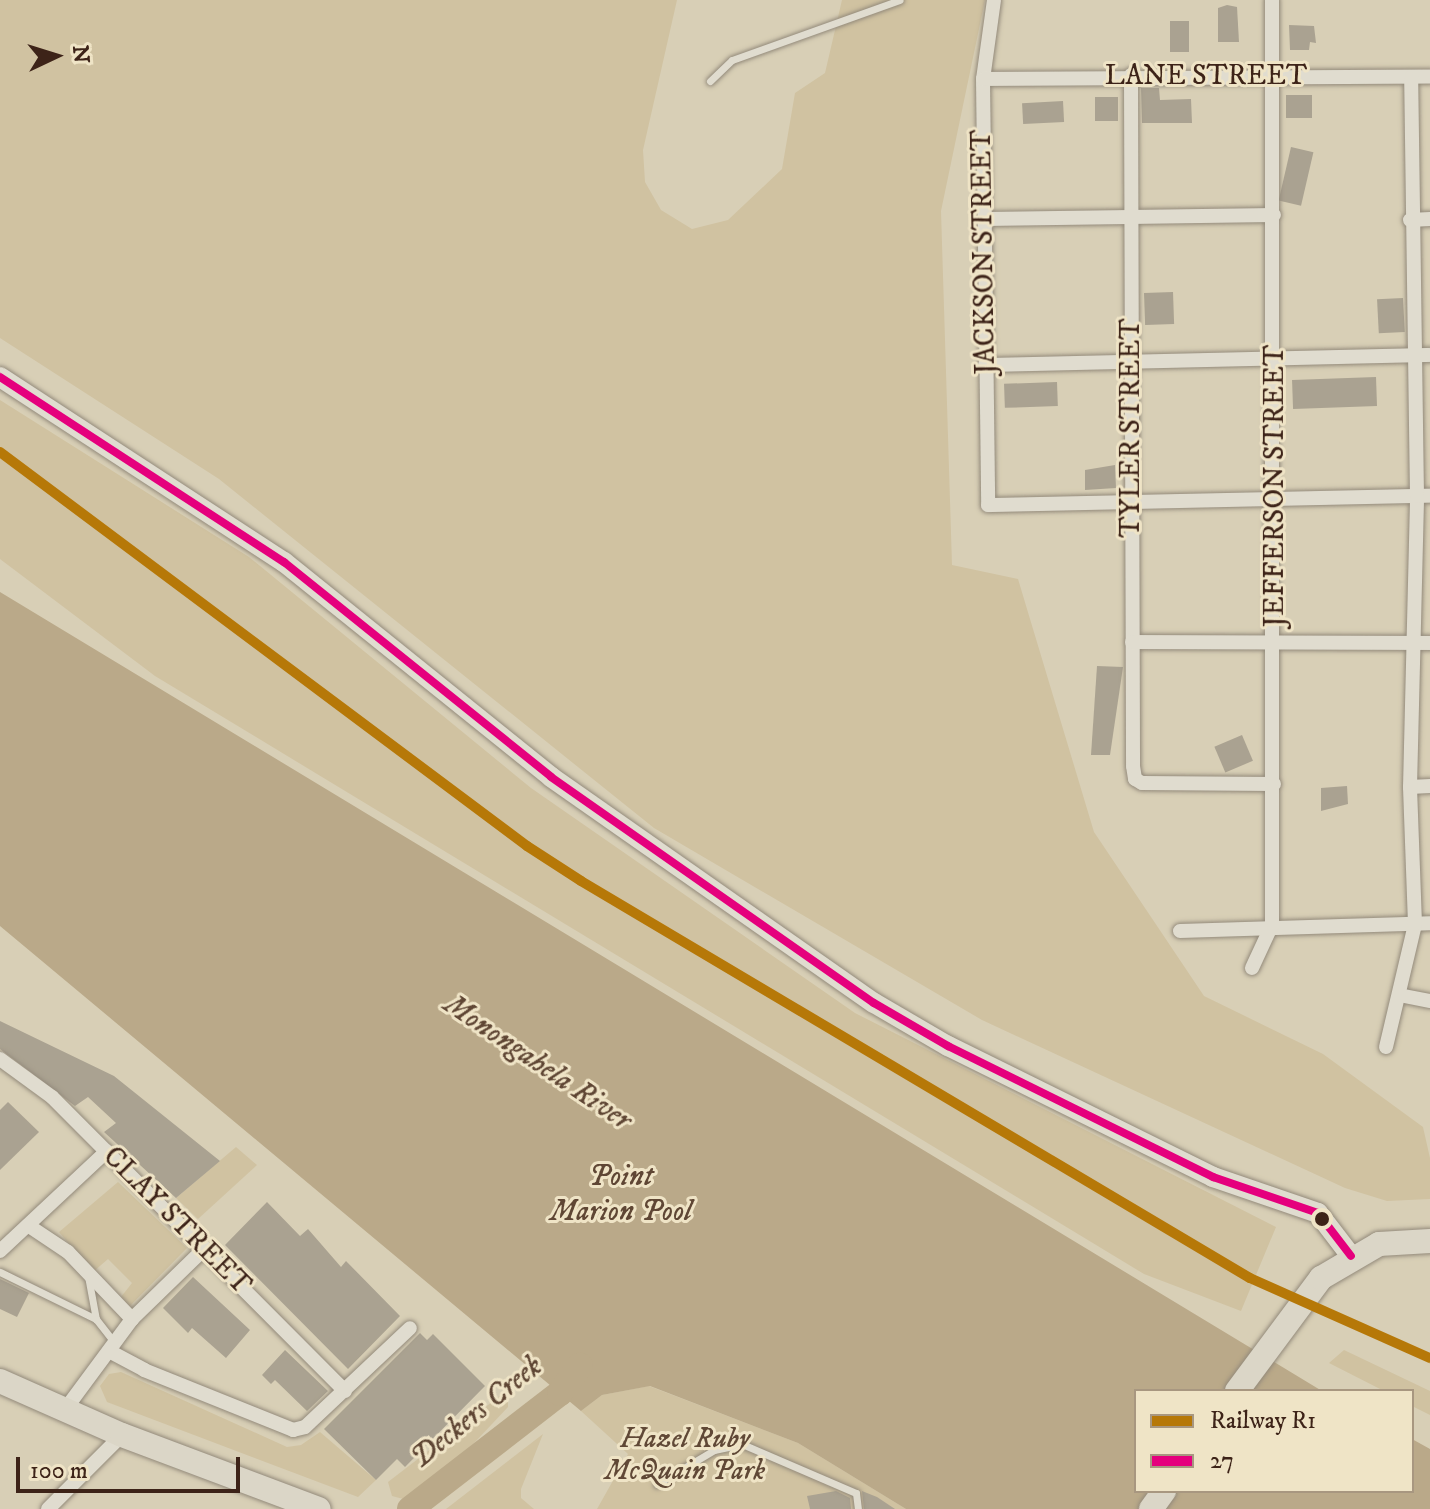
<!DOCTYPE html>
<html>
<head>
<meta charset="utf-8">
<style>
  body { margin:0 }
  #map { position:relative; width:1430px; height:1509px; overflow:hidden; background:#d8cfb6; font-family:"IM FELL DW Pica",serif }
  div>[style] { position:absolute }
  .green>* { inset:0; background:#d0c2a1 }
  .water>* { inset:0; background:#baa989 }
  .river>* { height:26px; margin:-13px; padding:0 13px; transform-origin:13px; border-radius:13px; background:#baa989 }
  .building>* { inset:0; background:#aaa291; transform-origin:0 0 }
  .roads { filter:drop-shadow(0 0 2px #938a7b) drop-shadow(0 0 2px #938a7b) }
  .lane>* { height:7px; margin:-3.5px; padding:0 3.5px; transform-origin:3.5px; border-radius:3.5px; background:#e0dccf }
  .street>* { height:14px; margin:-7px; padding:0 7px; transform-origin:7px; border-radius:7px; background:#e0dccf }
  .secondary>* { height:20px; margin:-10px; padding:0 10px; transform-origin:10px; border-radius:10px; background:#e0dccf }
  .primary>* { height:24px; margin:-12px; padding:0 12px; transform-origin:12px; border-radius:12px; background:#dbd6c7 }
  .bus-1>* { height:8px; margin:-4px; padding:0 4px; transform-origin:4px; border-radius:4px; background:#e5007d }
  .rail-1>* { height:10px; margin:-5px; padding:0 5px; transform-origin:5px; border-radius:5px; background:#b67808 }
  .dots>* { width:22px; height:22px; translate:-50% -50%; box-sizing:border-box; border:4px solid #efe4c6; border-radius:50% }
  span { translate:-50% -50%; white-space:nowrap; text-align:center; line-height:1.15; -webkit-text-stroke:6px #efe4c6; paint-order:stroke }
  .street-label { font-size:28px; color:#3d2318 }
  .park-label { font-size:28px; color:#604836; font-style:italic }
  .water-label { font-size:30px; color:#5f4634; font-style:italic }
  .legend { position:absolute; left:1134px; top:1389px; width:280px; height:104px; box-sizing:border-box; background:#efe4c6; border:2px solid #a89780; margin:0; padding:10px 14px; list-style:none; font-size:24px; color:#3d2318 }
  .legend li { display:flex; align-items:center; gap:16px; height:40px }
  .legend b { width:40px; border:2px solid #a89780 }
  .north { position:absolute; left:16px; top:16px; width:80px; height:80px; -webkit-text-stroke:6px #efe4c6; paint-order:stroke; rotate:86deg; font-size:22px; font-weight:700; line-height:32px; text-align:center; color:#3d2318 }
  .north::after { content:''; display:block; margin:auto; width:28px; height:36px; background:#3d2318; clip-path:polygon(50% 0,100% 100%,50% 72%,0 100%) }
  .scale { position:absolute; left:16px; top:1457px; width:224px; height:36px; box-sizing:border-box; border:4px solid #3d2318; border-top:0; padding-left:10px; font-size:24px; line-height:28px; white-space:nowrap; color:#3d2318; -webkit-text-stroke:6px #efe4c6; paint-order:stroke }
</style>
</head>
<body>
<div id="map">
  <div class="green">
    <div style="clip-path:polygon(0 0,677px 0,643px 150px,645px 182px,661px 210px,692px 229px,728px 220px,782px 169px,795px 93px,825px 73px,842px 0,985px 0,941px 211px,952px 565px,1018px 579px,1094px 832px,1204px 996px,1323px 1054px,1423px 1127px,1430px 1158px,1430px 1199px,1387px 1201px,1345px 1188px,982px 1020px,654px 828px,219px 479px,0 338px)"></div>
    <div style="clip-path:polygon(0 400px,249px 557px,531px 788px,855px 1013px,1276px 1227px,1241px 1311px,1144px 1274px,155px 676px,0 559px)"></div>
    <div style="clip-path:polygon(236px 1147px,257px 1165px,198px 1219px,176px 1198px)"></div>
    <div style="clip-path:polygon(118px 1182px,187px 1248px,128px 1308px,121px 1297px,132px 1283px,108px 1259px,93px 1272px,59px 1232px)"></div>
    <div style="clip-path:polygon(1344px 1350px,1430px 1391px,1430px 1415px,1412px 1406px,1412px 1391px,1384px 1391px,1329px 1363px)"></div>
    <div style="clip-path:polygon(121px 1372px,287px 1447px,301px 1445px,320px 1432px,376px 1480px,358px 1497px,107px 1402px,100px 1386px,109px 1374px)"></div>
    <div style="clip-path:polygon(649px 1386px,798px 1443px,906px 1509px,597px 1509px,628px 1454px,581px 1411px,602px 1395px)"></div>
    <div style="clip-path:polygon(501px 1395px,508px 1399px,508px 1407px,460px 1458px,407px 1500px,392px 1496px,388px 1482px)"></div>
    <div style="clip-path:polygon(543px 1434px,521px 1489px,521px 1498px,534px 1509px,446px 1509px)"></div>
  </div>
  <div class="water">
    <div style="clip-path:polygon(0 592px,1322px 1391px,1136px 1391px,1136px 1491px,1412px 1491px,1412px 1439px,1430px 1449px,1430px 1509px,906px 1509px,798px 1443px,650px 1386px,602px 1395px,581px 1411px,0 926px)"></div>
  </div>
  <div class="river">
    <div style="left:410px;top:1509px;width:190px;rotate:-37.7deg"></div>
    <div style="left:560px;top:1393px;width:34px;rotate:-54deg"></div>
  </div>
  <div class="building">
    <div style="clip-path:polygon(1227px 5px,1237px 7px,1239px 42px,1218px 42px,1218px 8px)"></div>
    <div style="left:1189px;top:21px;width:31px;height:19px;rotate:90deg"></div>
    <div style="clip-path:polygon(1289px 25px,1314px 26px,1316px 43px,1310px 42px,1309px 50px,1290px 50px)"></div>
    <div style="clip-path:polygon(1141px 88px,1159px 88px,1160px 100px,1191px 99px,1192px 123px,1142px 123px)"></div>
    <div style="left:1312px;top:95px;width:23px;height:26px;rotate:90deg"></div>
    <div style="left:1095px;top:97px;width:23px;height:24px"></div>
    <div style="left:1063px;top:101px;width:21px;height:41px;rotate:87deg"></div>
    <div style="left:1291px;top:147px;width:23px;height:55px;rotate:13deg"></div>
    <div style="left:1173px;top:292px;width:32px;height:29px;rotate:88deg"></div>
    <div style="left:1403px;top:298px;width:34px;height:26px;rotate:87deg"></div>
    <div style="left:1376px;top:377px;width:29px;height:84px;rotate:88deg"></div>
    <div style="left:1057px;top:382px;width:24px;height:53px;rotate:88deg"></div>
    <div style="clip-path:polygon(1115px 465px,1116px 488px,1085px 490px,1085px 470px)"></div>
    <div style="clip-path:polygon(1097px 666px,1123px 667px,1110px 755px,1091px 755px)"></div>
    <div style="left:1242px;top:735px;width:28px;height:30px;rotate:67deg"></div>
    <div style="clip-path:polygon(1347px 786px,1348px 804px,1321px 811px,1321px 788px)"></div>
    <div style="clip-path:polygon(0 1021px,114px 1076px,220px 1161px,176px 1198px,104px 1132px,116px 1123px,88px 1097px,75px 1106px,0 1049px)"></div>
    <div style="clip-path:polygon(8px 1102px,39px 1132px,0 1170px,0 1110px)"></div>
    <div style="clip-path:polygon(267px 1202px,300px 1236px,308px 1229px,341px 1267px,346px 1261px,400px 1316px,348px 1369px,225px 1245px)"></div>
    <div style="clip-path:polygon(193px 1277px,250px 1330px,226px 1358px,192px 1328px,188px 1333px,163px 1308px)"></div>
    <div style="clip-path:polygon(0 1279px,29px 1293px,17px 1317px,0 1309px)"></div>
    <div style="clip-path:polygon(420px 1333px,427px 1340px,433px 1334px,485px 1386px,405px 1467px,397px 1459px,376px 1480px,324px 1429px)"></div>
    <div style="clip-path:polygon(285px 1350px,328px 1391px,307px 1411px,275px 1380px,271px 1384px,262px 1375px)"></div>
    <div style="clip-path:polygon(836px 1491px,850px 1498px,851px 1509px,810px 1509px,807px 1496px)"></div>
    <div style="clip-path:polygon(862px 1491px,877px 1497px,895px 1509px,864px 1509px)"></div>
  </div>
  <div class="roads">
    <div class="lane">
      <div style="left:710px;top:81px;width:30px;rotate:-44deg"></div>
      <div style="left:732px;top:60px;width:178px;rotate:-19.7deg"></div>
      <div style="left:0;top:1272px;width:107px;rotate:26.1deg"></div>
      <div style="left:88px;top:1276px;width:44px;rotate:79.5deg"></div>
      <div style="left:96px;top:1319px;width:31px;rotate:52deg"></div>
      <div style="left:657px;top:1484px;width:66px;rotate:-30.8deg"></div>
      <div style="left:714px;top:1450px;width:29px;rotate:-12deg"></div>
      <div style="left:742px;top:1444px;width:124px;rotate:23.3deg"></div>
      <div style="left:856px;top:1493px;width:16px;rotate:83deg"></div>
    </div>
    <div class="street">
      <div style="left:994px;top:0;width:80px;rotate:97.9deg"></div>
      <div style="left:983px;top:79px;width:426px;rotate:89.3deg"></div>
      <div style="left:988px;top:505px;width:442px;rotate:-1.2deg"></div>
      <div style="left:1131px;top:75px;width:691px;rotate:89.83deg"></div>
      <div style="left:1133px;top:766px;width:13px;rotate:81deg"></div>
      <div style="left:1135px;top:779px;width:8px;rotate:30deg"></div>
      <div style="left:1142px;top:783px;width:132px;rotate:0.4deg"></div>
      <div style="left:983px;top:79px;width:447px;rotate:-0.3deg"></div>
      <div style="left:985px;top:219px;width:289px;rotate:-0.8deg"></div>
      <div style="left:1410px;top:220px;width:20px;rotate:-3deg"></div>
      <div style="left:985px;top:365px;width:445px;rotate:-1.3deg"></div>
      <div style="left:1132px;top:642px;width:298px;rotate:0.2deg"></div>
      <div style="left:1410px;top:787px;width:20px;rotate:-3deg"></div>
      <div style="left:1180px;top:931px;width:250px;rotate:-1.8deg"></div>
      <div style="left:1252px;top:968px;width:47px;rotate:-65.1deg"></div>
      <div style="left:1272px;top:925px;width:925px;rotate:-90deg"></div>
      <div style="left:1399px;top:995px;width:32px;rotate:11deg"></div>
      <div style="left:1386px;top:1047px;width:126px;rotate:-76.7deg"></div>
      <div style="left:1415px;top:924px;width:137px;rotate:-92.1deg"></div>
      <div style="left:1410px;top:787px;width:291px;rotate:-88.6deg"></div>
      <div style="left:1417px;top:496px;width:419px;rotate:-90.8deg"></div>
      <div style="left:0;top:1059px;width:64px;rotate:36.2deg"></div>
      <div style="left:52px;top:1097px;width:415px;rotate:45.1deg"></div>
      <div style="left:29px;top:1226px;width:47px;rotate:33.7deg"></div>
      <div style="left:68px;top:1252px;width:93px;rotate:46.3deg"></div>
      <div style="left:0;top:1251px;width:146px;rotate:-43.1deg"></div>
      <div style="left:109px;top:1351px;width:40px;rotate:28deg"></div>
      <div style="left:144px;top:1370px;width:161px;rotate:21.9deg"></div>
      <div style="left:293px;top:1430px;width:12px;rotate:-14deg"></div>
      <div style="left:305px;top:1427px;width:144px;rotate:-43.3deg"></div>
      <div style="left:64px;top:1411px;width:114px;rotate:-53.5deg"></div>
      <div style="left:132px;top:1319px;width:102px;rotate:-44.2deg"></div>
      <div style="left:48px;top:1509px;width:105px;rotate:-45deg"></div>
    </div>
    <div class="secondary">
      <div style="left:0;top:377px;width:339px;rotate:33.1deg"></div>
      <div style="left:284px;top:562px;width:343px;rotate:38.8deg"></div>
      <div style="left:551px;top:777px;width:394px;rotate:35deg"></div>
      <div style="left:874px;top:1003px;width:86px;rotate:30.2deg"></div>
      <div style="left:948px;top:1046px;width:296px;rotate:26.3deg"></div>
      <div style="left:1213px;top:1177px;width:111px;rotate:18.9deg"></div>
      <div style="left:1318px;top:1213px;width:54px;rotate:52.5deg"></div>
    </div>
    <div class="primary">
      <div style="left:0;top:1381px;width:133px;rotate:23.9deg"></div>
      <div style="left:122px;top:1435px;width:210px;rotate:20.6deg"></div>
      <div style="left:1237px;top:1391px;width:141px;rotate:-53.4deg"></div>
      <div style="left:1321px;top:1278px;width:67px;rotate:-30.4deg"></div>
      <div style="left:1379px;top:1244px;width:51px;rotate:-3.4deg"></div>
      <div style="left:1151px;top:1509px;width:22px;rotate:-54deg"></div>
    </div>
  </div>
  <div class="bus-1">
    <div style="left:0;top:377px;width:339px;rotate:33.1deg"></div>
    <div style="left:284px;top:562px;width:343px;rotate:38.8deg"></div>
    <div style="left:551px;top:777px;width:394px;rotate:35deg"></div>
    <div style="left:874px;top:1003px;width:86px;rotate:30.2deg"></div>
    <div style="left:948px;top:1046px;width:296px;rotate:26.3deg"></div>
    <div style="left:1213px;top:1177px;width:111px;rotate:18.9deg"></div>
    <div style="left:1318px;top:1213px;width:54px;rotate:52.5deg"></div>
  </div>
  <div class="rail-1">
    <div style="left:0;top:452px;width:658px;rotate:36.78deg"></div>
    <div style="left:527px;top:846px;width:64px;rotate:32.9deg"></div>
    <div style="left:581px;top:881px;width:778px;rotate:30.69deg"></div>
    <div style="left:1250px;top:1278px;width:197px;rotate:24deg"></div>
  </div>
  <div class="dots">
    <div style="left:1322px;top:1219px;background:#3d2318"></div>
  </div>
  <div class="street-label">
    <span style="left:1206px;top:76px">LANE STREET</span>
    <span style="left:984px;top:252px;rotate:-91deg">JACKSON STREET</span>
    <span style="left:1131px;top:428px;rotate:-90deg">TYLER STREET</span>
    <span style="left:1275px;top:486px;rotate:-90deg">JEFFERSON STREET</span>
    <span style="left:177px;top:1221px;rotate:45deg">CLAY STREET</span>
  </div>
  <div class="park-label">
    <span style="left:685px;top:1455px">Hazel Ruby<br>McQuain Park</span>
  </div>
  <div class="water-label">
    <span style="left:537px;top:1063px;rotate:34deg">Monongahela River</span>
    <span style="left:621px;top:1194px">Point<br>Marion Pool</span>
    <span style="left:477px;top:1413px;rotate:-39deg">Deckers Creek</span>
  </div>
  <ul class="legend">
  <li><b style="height:10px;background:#b67808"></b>Railway R1</li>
  <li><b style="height:10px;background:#e5007d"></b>27</li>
  </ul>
  <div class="north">N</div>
  <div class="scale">100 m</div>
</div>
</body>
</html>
